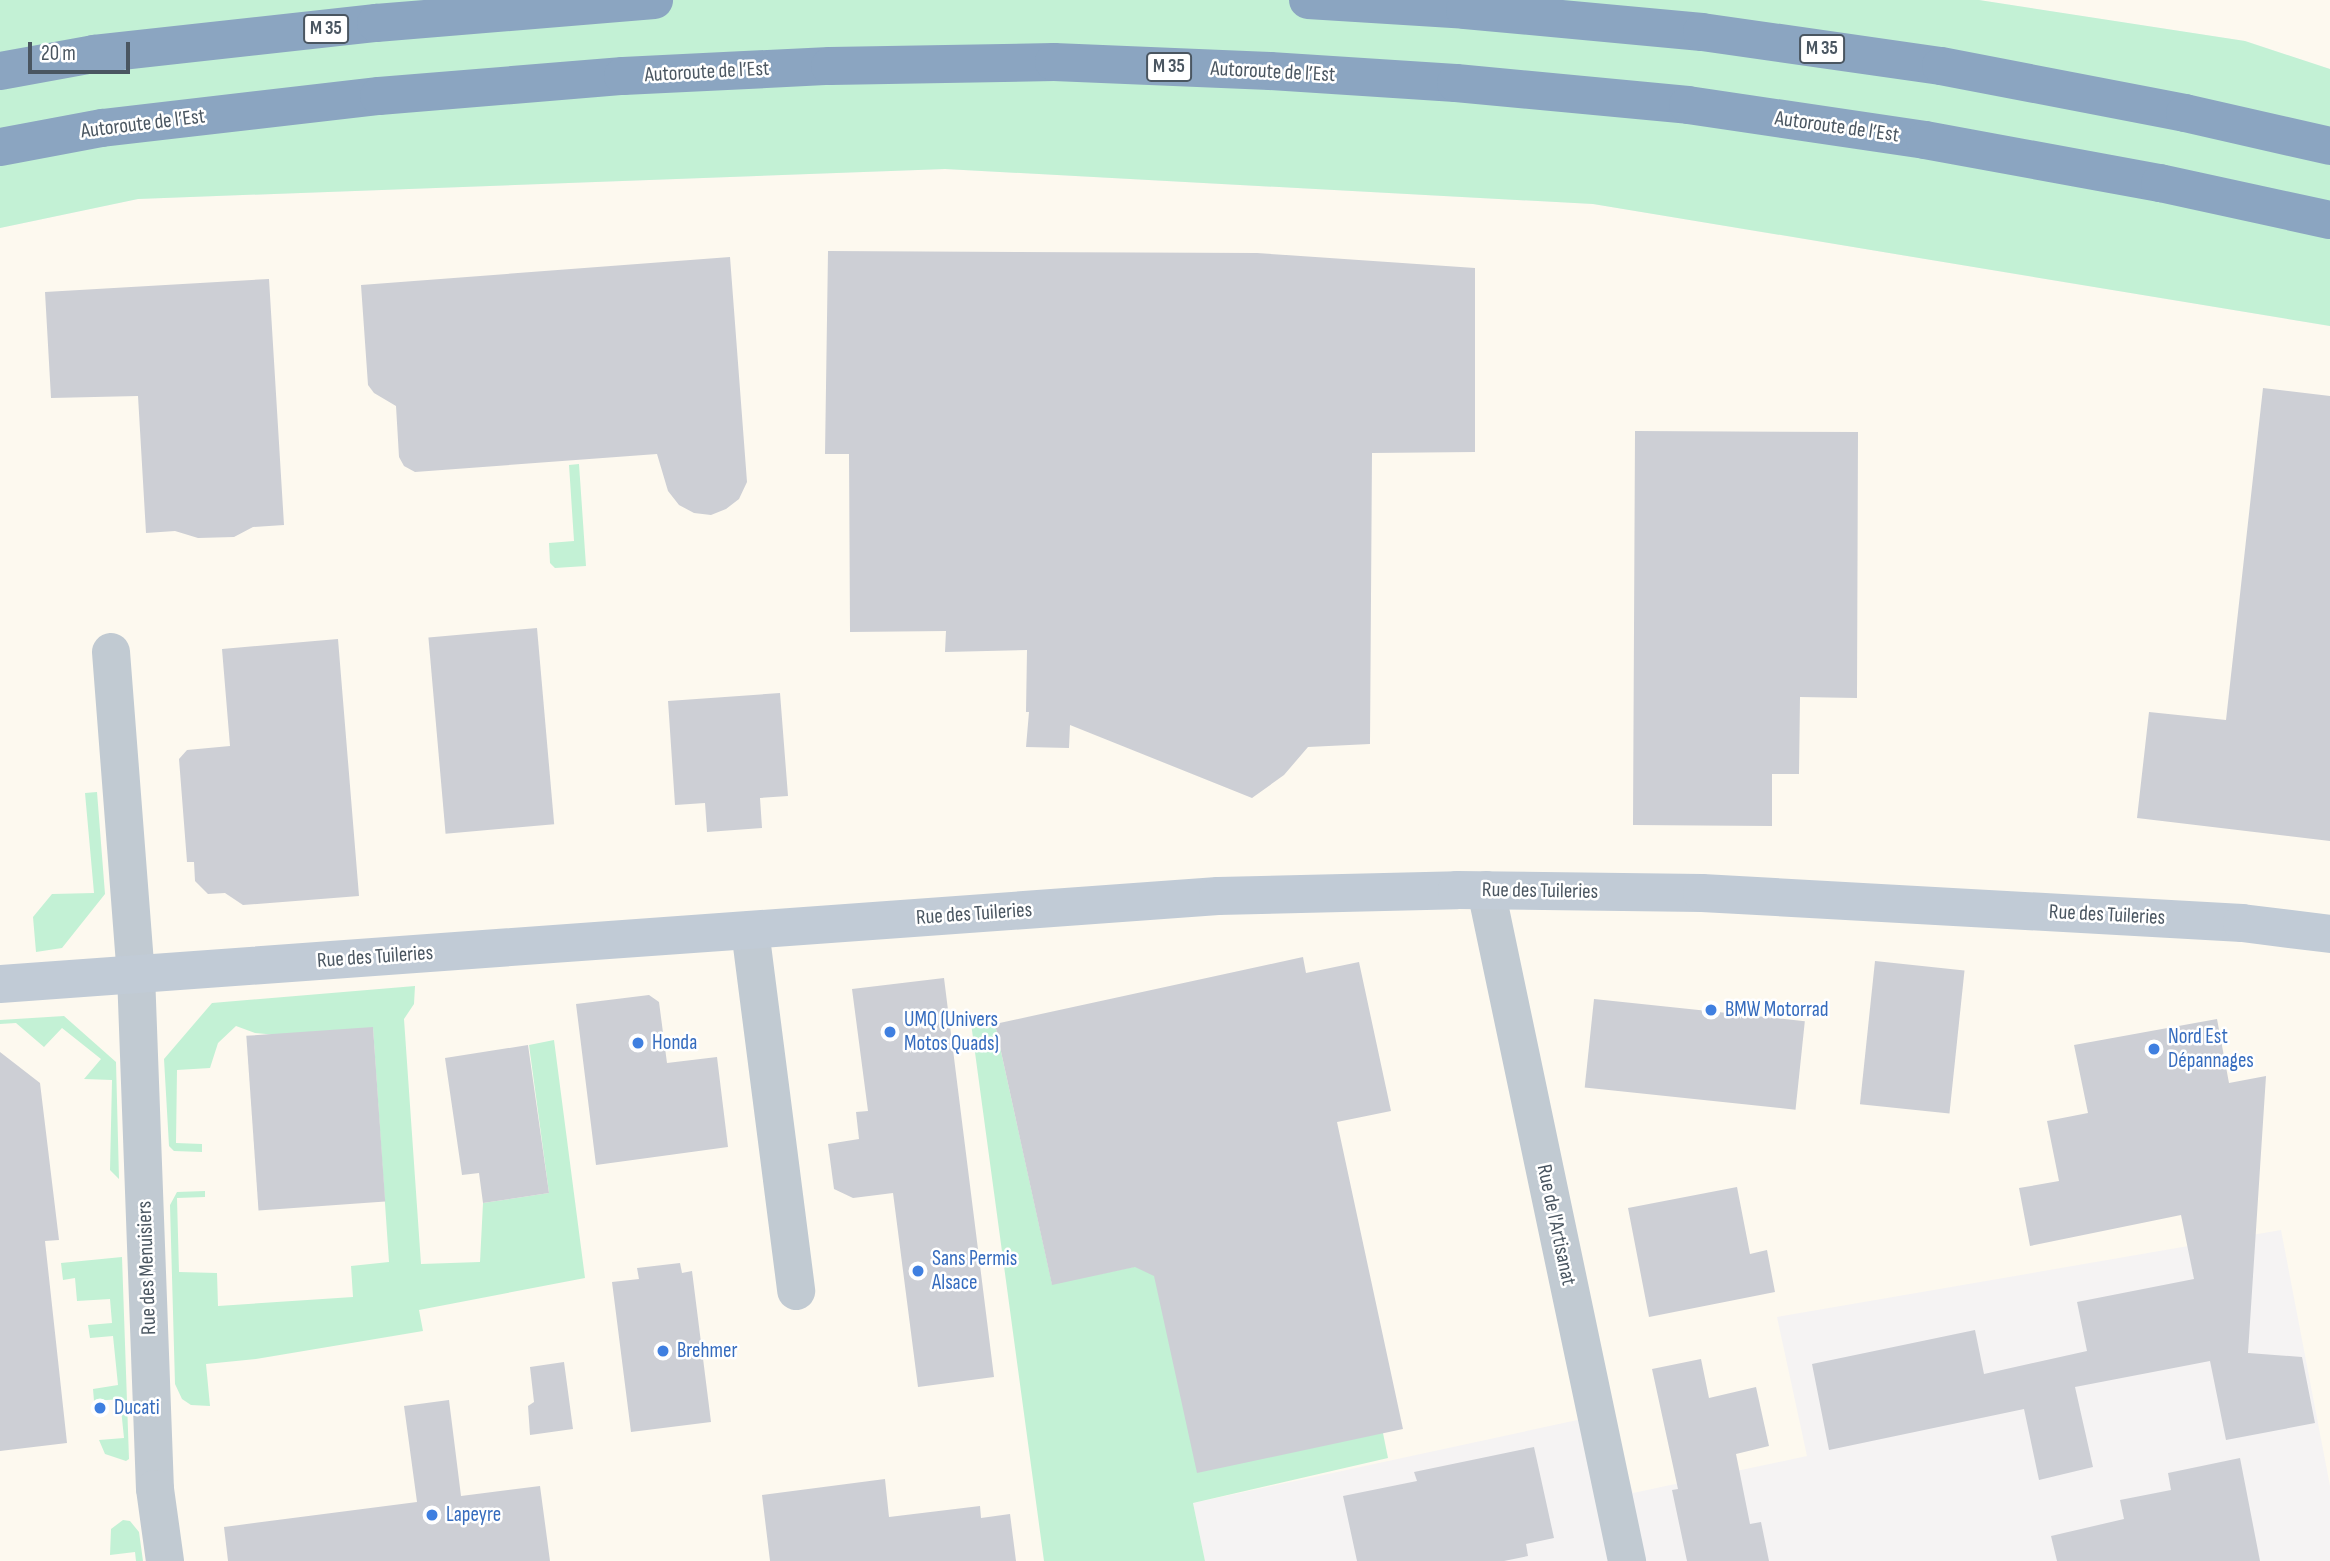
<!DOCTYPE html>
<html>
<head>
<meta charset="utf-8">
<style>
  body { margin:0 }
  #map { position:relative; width:2330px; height:1561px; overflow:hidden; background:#f5f3f3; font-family:"Sofia Sans Condensed",sans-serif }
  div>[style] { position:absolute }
  .commercial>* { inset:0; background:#fdf9ef }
  .green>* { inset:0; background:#c3f1d5 }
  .building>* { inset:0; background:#cdcfd5; transform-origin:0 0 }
  .street>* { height:38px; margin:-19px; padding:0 19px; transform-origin:19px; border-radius:19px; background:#c1cad2 }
  .secondary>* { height:38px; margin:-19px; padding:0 19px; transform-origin:19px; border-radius:19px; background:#c1cbd6 }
  .highway>* { height:38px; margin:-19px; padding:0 19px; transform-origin:19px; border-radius:19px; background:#8ba5c1 }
  .dots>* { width:19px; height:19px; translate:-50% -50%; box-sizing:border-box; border:4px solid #fff; border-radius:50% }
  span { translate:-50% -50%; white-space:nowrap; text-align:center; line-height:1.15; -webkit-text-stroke:5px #fff; paint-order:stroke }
  .shield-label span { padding:2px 5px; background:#fff; border:2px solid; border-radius:5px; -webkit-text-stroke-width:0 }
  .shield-label { font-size:19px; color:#4a5661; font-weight:700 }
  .street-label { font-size:21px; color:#4a5661 }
  .shop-label { font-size:21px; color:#366cbe }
  .left { translate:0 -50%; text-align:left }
  .scale { position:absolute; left:28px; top:42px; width:102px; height:32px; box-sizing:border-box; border:4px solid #4a5661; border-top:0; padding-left:9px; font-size:21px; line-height:24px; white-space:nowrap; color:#4a5661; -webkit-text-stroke:5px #fff; paint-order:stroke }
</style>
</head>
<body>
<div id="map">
  <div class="commercial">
    <div style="clip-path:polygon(1979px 0,2330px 0,2330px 69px,2245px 41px)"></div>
    <div style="clip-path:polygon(945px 169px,1593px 204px,2330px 326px,2330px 1486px,2281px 1230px,1777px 1317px,1807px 1456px,1633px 1493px,1610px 1413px,1193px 1503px,1205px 1561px,0 1561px,0 228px,138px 199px)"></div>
  </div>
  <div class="green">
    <div style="clip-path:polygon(0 0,1979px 0,2245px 41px,2330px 69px,2330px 326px,1593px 204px,945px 169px,138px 199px,0 228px)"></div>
    <div style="clip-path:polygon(579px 464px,586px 566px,555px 568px,550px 563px,549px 543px,574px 541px,569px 465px)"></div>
    <div style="clip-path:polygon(97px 792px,105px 894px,62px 948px,36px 952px,33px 917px,52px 894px,94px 893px,85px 793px)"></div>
    <div style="clip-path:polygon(415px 986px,414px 1004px,404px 1019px,421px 1264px,480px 1262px,483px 1203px,549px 1193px,529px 1045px,554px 1040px,585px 1278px,419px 1310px,423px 1331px,256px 1359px,206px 1364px,210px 1406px,191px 1405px,182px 1399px,175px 1384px,170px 1205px,177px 1192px,205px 1191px,205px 1197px,177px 1198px,179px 1272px,217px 1273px,218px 1306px,353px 1297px,351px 1266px,389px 1262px,373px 1028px,277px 1035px,255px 1033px,236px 1026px,218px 1043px,210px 1068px,177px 1070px,176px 1143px,202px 1144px,202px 1152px,174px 1151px,169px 1146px,164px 1059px,212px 1003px)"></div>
    <div style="clip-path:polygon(64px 1016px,116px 1062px,119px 1179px,110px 1170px,112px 1080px,84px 1079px,101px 1059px,62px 1028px,44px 1047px,16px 1023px,0 1024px,0 1020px)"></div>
    <div style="clip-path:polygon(971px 1023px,995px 1024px,1052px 1284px,1152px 1263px,1383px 1433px,1388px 1458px,1193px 1503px,1205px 1561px,1044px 1561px)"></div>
    <div style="clip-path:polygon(122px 1257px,129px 1459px,126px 1461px,105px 1454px,99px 1440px,124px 1438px,120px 1399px,94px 1401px,93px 1389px,118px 1385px,113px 1336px,90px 1338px,88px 1325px,112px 1323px,110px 1299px,77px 1301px,75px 1278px,63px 1280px,61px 1263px)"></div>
    <div style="clip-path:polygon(123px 1520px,130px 1521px,139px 1532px,143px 1561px,136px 1561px,135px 1552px,110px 1555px,111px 1529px)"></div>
  </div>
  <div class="building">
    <div style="clip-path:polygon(828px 251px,1257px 253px,1475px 268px,1475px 452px,1372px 453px,1370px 744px,1308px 747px,1284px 775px,1252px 798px,1070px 725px,1069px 748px,1026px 747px,1029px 712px,1026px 712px,1027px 650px,945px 652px,946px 631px,850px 632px,849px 454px,825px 454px)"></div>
    <div style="clip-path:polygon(730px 257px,747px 482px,739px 499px,726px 509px,711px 515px,694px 513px,679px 505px,668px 491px,657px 454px,415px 472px,404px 466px,399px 457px,396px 406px,374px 393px,368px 385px,361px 285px)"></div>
    <div style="clip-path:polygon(269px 279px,284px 525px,253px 527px,234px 537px,198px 538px,175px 531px,146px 533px,138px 396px,51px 398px,45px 292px)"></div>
    <div style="clip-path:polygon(2263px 388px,2330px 396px,2330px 841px,2137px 818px,2149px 712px,2226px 720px)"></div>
    <div style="clip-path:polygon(1635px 431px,1858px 432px,1857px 698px,1800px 697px,1799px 774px,1772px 774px,1772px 826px,1633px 825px)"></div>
    <div style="left:537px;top:628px;width:197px;height:109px;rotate:85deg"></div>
    <div style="clip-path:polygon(338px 639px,359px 896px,243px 905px,225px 893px,208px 894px,195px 881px,194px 862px,187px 862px,179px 759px,187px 750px,230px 746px,222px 649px)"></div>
    <div style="clip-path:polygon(780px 693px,788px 796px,760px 798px,762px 828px,707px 832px,705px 803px,675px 805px,668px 701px)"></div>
    <div style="clip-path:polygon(1303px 957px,1306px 973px,1359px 962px,1391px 1111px,1337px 1122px,1403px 1429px,1197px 1473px,1154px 1276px,1135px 1267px,1052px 1285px,995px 1024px)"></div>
    <div style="left:1875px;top:961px;width:90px;height:144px;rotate:6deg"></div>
    <div style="clip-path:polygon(944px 978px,994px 1377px,918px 1387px,893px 1193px,853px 1198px,834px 1189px,828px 1144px,859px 1139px,856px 1112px,868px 1111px,852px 989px)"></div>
    <div style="clip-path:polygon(649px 995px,659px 1002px,667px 1063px,717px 1057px,728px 1147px,596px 1165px,576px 1004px)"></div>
    <div style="left:1594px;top:999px;width:212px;height:89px;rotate:6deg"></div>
    <div style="clip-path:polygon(2217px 1019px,2229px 1083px,2266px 1076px,2248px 1353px,2302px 1357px,2315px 1423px,2226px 1440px,2210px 1361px,2075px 1387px,2093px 1467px,2039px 1480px,2024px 1409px,1829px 1450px,1812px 1364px,1975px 1330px,1984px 1374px,2087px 1351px,2077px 1302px,2194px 1279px,2181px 1215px,2030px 1246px,2019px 1188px,2059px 1181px,2047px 1121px,2088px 1113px,2074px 1045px)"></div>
    <div style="left:373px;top:1027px;width:175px;height:127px;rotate:86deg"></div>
    <div style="clip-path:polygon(528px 1045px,549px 1193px,483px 1203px,479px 1173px,462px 1175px,445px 1058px)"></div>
    <div style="clip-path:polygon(0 1052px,40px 1083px,59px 1240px,45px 1241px,67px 1443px,0 1451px)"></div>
    <div style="clip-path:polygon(1737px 1187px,1750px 1254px,1767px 1250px,1775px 1292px,1649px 1317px,1628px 1208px)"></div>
    <div style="clip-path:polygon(680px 1263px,682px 1273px,692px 1271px,711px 1422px,631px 1432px,612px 1282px,639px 1279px,637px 1268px)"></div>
    <div style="clip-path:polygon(1701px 1359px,1709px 1398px,1756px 1387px,1769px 1446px,1736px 1454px,1750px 1524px,1761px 1522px,1769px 1561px,1687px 1561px,1672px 1490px,1678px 1489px,1652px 1369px)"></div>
    <div style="clip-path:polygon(564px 1362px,573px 1429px,530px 1435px,528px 1406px,534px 1402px,530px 1367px)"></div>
    <div style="clip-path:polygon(449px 1400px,461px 1496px,540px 1486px,550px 1561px,228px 1561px,224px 1527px,417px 1502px,404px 1406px)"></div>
    <div style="clip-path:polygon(1534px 1447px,1554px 1538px,1526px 1544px,1528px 1556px,1504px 1561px,1357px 1561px,1343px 1496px,1417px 1481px,1414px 1472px)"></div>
    <div style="clip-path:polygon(2240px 1458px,2260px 1561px,2057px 1561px,2051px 1536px,2124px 1519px,2120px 1500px,2171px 1490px,2168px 1473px)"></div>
    <div style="clip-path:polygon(885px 1479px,889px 1517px,980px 1506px,981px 1518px,1010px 1514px,1016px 1561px,770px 1561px,762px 1495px)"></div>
  </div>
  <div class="street">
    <div style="left:111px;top:652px;width:323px;rotate:85.6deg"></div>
    <div style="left:136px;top:974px;width:515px;rotate:87.89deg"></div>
    <div style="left:155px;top:1489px;width:73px;rotate:82.1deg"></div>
    <div style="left:1486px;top:890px;width:686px;rotate:78.13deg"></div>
    <div style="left:750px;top:930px;width:364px;rotate:82.7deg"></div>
  </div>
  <div class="secondary">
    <div style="left:0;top:984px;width:1221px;rotate:-4.13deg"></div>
    <div style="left:1218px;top:896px;width:239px;rotate:-1.4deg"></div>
    <div style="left:1457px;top:890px;width:245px;rotate:0.7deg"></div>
    <div style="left:1702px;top:893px;width:541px;rotate:3.18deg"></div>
    <div style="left:2242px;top:923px;width:89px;rotate:7.1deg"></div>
  </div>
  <div class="highway">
    <div style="left:1308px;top:0;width:157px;rotate:3.6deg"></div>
    <div style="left:1465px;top:10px;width:238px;rotate:5.3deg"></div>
    <div style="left:1702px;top:32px;width:241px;rotate:8.1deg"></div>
    <div style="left:1941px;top:66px;width:248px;rotate:10.9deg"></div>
    <div style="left:2185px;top:113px;width:149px;rotate:12.8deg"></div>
    <div style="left:0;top:71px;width:96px;rotate:-10.3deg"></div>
    <div style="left:94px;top:54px;width:284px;rotate:-6.3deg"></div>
    <div style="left:376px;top:23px;width:279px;rotate:-4.7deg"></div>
    <div style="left:0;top:147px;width:104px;rotate:-10.6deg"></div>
    <div style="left:102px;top:128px;width:279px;rotate:-6.6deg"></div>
    <div style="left:379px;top:96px;width:245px;rotate:-4.7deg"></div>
    <div style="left:623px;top:76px;width:207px;rotate:-2.8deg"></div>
    <div style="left:830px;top:66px;width:224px;rotate:-1deg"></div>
    <div style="left:1054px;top:62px;width:216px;rotate:2.4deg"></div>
    <div style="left:1270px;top:71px;width:186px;rotate:3.7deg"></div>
    <div style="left:1456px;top:83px;width:233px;rotate:5.4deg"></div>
    <div style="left:1688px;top:105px;width:240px;rotate:8.4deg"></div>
    <div style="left:1925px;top:140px;width:239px;rotate:10.4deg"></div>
    <div style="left:2160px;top:183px;width:174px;rotate:12.3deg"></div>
  </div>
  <div class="dots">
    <div style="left:1711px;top:1010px;background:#3f7fe0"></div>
    <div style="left:890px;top:1032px;background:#3f7fe0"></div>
    <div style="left:638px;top:1043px;background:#3f7fe0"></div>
    <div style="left:2154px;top:1049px;background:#3f7fe0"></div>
    <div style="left:918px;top:1271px;background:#3f7fe0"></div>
    <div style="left:663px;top:1351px;background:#3f7fe0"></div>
    <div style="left:100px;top:1408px;background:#3f7fe0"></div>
    <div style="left:432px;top:1515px;background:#3f7fe0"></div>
  </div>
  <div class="shield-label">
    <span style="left:326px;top:29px">M 35</span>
    <span style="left:1822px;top:49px">M 35</span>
    <span style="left:1169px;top:67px">M 35</span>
  </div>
  <div class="street-label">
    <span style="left:707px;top:72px;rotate:-3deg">Autoroute de l’Est</span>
    <span style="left:1273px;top:72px;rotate:3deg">Autoroute de l’Est</span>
    <span style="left:143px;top:124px;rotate:-7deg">Autoroute de l’Est</span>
    <span style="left:1837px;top:127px;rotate:8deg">Autoroute de l’Est</span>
    <span style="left:1540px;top:891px;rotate:1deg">Rue des Tuileries</span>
    <span style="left:974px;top:914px;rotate:-4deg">Rue des Tuileries</span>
    <span style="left:2107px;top:915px;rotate:3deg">Rue des Tuileries</span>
    <span style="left:375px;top:957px;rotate:-4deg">Rue des Tuileries</span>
    <span style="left:1556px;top:1225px;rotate:78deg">Rue de l'Artisanat</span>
    <span style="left:147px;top:1268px;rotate:-92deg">Rue des Menuisiers</span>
  </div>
  <div class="shop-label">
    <span class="left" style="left:1725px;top:1010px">BMW Motorrad</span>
    <span class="left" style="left:904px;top:1032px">UMQ (Univers<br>Motos Quads)</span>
    <span class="left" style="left:2168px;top:1049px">Nord Est<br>Dépannages</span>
    <span class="left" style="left:652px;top:1043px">Honda</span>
    <span class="left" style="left:932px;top:1271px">Sans Permis<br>Alsace</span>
    <span class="left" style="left:677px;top:1351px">Brehmer</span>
    <span class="left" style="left:114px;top:1408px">Ducati</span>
    <span class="left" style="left:446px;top:1515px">Lapeyre</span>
  </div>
  <div class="scale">20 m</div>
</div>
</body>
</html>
